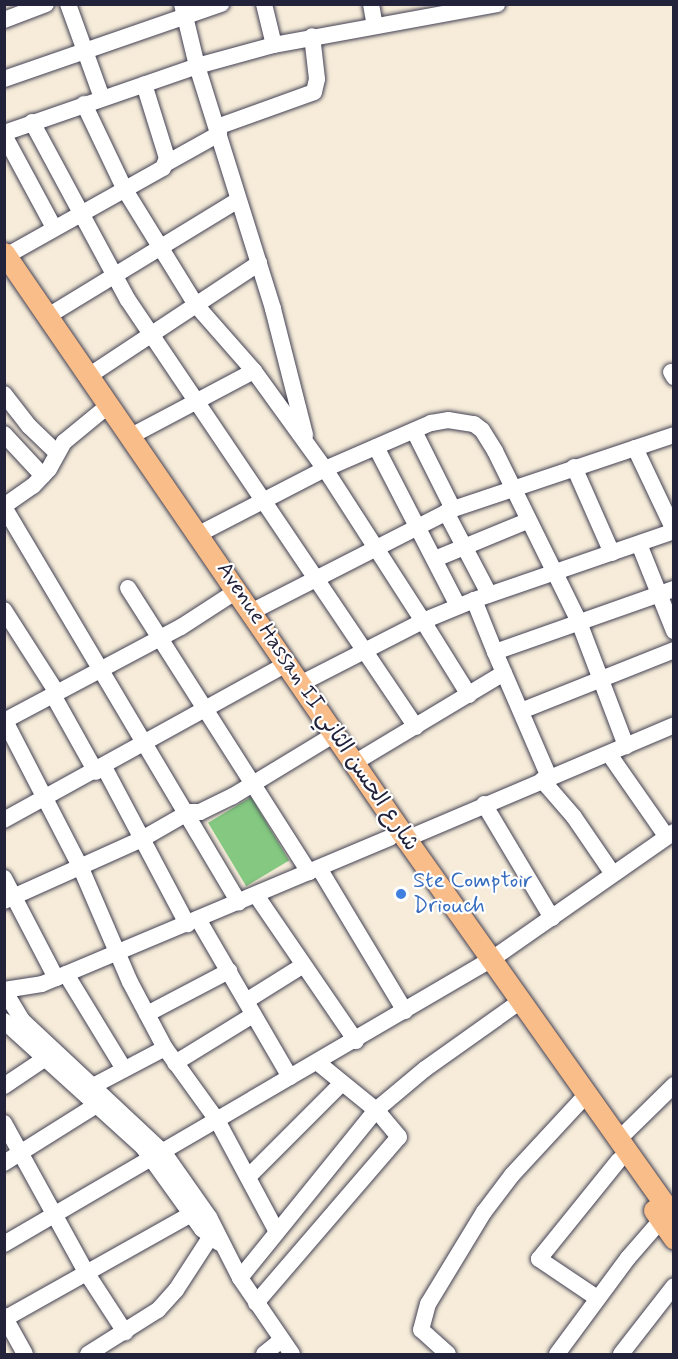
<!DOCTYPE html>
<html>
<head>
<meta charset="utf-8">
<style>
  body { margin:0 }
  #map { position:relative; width:678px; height:1359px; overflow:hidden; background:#f6ecd9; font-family:Mynerve,"Playpen Sans Arabic",sans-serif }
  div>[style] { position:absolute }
  .green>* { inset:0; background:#84c881; transform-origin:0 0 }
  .roads { filter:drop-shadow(0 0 2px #424053) drop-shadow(0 0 2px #424053) }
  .minor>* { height:16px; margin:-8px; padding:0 8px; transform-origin:8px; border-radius:8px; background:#fff }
  .major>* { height:21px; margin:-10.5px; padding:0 10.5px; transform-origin:10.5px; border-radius:10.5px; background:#f8bd89 }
  .dots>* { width:16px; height:16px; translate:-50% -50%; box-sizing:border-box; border:3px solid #fff; border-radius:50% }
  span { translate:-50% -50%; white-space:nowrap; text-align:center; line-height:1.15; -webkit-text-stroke:4.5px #fff; paint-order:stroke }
  .street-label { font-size:22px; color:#22223b }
  .shop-label { font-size:22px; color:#366cbe }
  .left { translate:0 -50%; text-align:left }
  .frame { position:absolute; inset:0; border:6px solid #22223b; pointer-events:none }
</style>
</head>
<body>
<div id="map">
  <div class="green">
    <div style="left:251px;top:797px;width:74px;height:50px;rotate:59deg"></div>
  </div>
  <div class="roads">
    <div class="minor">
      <div style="left:68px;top:4px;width:100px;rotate:70.1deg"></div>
      <div style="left:182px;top:4px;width:64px;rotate:76.4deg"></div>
      <div style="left:197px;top:66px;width:255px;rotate:72.6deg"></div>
      <div style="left:273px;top:309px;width:130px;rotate:75.7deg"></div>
      <div style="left:264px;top:4px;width:42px;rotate:76.3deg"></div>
      <div style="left:371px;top:4px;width:22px;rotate:80deg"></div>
      <div style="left:4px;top:20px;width:45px;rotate:-20.9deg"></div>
      <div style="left:4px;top:79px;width:230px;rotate:-19.1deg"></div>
      <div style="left:84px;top:104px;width:95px;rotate:64.5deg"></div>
      <div style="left:125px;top:190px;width:135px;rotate:58.3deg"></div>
      <div style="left:196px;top:305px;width:88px;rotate:48.7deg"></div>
      <div style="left:254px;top:371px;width:121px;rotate:54.1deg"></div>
      <div style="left:325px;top:469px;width:181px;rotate:57.2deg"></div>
      <div style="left:423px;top:621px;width:138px;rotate:152.9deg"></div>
      <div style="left:32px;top:122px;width:202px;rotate:61.7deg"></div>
      <div style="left:128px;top:300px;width:515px;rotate:56deg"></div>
      <div style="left:217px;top:127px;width:103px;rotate:-19.8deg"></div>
      <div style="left:314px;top:92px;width:13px;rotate:-77deg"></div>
      <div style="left:317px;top:79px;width:43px;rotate:-96.6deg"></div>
      <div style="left:4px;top:133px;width:204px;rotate:-19.1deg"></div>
      <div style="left:197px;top:66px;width:80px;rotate:-15.3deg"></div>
      <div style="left:274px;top:45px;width:227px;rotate:-10.4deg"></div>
      <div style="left:4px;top:135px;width:106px;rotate:61.7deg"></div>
      <div style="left:165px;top:164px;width:62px;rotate:-29.1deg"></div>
      <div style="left:6px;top:256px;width:180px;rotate:-29.3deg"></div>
      <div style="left:163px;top:168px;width:11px;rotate:-68deg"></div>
      <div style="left:167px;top:158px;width:77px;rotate:-107.3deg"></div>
      <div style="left:48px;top:316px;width:223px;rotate:-31.4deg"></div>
      <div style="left:671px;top:372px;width:6px;rotate:59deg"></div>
      <div style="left:90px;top:375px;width:203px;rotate:-33.5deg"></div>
      <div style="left:4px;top:394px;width:41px;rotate:52deg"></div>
      <div style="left:29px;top:426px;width:39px;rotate:44deg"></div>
      <div style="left:414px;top:431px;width:87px;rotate:63.4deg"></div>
      <div style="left:4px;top:434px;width:57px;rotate:47.1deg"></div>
      <div style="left:131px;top:436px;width:139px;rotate:-27.9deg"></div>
      <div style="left:376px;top:447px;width:179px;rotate:62.7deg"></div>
      <div style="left:635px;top:448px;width:91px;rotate:64.6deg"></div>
      <div style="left:574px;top:467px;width:94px;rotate:66.2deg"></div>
      <div style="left:4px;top:506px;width:35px;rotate:-35deg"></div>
      <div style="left:33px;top:486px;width:23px;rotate:-47deg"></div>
      <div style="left:49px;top:469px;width:31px;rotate:-61deg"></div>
      <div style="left:64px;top:442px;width:58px;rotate:-39.4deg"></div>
      <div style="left:4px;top:507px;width:460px;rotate:59.3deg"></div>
      <div style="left:446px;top:512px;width:93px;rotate:62.3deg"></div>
      <div style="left:199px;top:534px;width:142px;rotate:-27.3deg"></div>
      <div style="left:325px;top:469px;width:116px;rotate:-23.5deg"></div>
      <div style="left:431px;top:423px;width:17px;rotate:-10deg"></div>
      <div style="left:448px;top:420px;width:26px;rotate:9deg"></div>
      <div style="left:474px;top:424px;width:10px;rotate:37deg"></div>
      <div style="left:482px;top:430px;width:25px;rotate:58deg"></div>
      <div style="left:495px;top:451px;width:191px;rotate:63.8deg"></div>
      <div style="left:579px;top:622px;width:133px;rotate:69.2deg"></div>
      <div style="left:639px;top:544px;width:94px;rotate:68.1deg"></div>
      <div style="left:435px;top:559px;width:100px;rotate:-22.4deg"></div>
      <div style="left:128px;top:588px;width:337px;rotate:57.5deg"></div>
      <div style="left:474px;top:600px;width:56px;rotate:68deg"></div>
      <div style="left:4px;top:610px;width:98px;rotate:57.4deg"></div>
      <div style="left:251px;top:612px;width:227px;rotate:-27deg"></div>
      <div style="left:453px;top:509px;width:233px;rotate:-18.5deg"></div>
      <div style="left:53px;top:695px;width:88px;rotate:60.8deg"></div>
      <div style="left:469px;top:695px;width:87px;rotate:-121.9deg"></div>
      <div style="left:423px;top:621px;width:55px;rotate:-22.4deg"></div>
      <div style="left:474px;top:600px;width:212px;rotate:-19deg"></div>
      <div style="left:521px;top:711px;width:165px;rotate:-21.7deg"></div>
      <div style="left:4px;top:719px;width:165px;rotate:62.7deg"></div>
      <div style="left:80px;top:866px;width:126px;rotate:66.7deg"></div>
      <div style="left:130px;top:982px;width:75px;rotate:62.1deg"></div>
      <div style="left:165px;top:1048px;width:89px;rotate:54.2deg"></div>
      <div style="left:217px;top:1120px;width:125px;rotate:61.8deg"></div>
      <div style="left:4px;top:721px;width:200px;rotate:-28deg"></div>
      <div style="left:181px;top:627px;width:68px;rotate:-33deg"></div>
      <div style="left:609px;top:754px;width:101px;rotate:55.1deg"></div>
      <div style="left:354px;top:763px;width:175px;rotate:-31deg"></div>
      <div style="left:104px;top:767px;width:178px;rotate:62.1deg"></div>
      <div style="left:549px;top:777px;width:136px;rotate:-113.4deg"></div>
      <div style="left:495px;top:652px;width:190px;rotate:-19.4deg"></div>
      <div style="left:542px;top:780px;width:49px;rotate:49.1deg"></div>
      <div style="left:574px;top:817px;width:69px;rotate:55.6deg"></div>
      <div style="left:484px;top:804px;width:133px;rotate:59.2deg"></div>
      <div style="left:4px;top:820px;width:312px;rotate:-28.9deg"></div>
      <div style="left:406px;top:839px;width:291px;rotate:-23deg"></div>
      <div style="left:319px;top:868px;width:167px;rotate:59deg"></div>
      <div style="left:4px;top:878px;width:113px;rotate:62.5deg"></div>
      <div style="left:256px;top:895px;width:177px;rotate:55.6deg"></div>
      <div style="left:4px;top:901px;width:151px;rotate:-24.2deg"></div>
      <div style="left:142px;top:839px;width:54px;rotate:-29.9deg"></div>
      <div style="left:189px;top:812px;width:11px"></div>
      <div style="left:200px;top:812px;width:37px;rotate:-26deg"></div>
      <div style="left:233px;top:796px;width:108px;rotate:-31.3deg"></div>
      <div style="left:198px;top:919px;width:183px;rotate:59.8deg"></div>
      <div style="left:66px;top:974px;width:111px;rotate:58.6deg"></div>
      <div style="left:246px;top:1001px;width:66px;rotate:-32deg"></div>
      <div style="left:147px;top:1014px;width:93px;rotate:-27.7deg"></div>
      <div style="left:4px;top:1021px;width:188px;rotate:42.2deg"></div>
      <div style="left:143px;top:1147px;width:101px;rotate:54.3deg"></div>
      <div style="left:202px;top:1229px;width:22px;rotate:39deg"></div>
      <div style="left:175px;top:1063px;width:92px;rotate:-31.6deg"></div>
      <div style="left:4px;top:1086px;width:59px;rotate:-34deg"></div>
      <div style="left:93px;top:1086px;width:81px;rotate:-27.8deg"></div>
      <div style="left:4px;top:1123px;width:170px;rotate:61.2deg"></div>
      <div style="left:86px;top:1272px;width:72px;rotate:57deg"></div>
      <div style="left:619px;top:1139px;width:77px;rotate:-44.5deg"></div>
      <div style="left:4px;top:1163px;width:107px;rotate:-32.1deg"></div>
      <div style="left:249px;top:1176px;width:130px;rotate:-45deg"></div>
      <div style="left:4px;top:1244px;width:565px;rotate:-30.29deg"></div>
      <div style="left:492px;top:959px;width:222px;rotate:-34.9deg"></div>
      <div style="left:240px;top:1278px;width:216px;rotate:-51deg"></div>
      <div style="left:376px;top:1110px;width:64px;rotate:-39.9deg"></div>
      <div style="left:425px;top:1069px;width:119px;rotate:-35.4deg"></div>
      <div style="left:597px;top:1298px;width:70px;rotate:-146.1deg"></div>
      <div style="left:539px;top:1259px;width:127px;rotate:-51.1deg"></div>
      <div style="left:256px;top:1303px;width:219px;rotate:-49.3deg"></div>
      <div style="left:399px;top:1137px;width:35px;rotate:-130deg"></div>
      <div style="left:376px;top:1110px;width:76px;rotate:-140.9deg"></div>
      <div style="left:4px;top:1316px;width:43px;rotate:61.1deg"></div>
      <div style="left:6px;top:1318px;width:212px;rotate:-29.3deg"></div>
      <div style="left:88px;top:1354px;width:83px;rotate:-32.2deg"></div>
      <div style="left:158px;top:1310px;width:27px;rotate:-48deg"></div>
      <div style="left:176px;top:1290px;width:72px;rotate:-57deg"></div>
      <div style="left:264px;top:1354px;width:22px;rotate:-39deg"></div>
      <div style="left:292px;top:1354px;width:92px;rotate:-124.4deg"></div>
      <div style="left:240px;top:1278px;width:68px;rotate:-116.9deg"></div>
      <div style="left:209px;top:1217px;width:78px;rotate:-125.1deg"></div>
      <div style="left:164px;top:1153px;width:195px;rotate:-136.9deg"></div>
      <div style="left:22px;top:1020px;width:35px;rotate:-121deg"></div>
      <div style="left:4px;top:990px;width:38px;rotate:-9deg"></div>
      <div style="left:42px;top:984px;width:377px;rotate:-22.8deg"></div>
      <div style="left:448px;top:1354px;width:36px;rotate:-138deg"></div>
      <div style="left:421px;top:1330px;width:27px;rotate:-75deg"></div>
      <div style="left:428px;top:1304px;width:108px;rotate:-58.7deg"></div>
      <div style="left:484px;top:1212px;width:46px;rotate:-52.9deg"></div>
      <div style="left:512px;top:1175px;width:109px;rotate:-47.2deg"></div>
      <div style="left:557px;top:1354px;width:119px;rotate:-53.5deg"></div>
      <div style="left:628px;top:1258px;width:61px;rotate:-49deg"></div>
      <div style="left:621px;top:1354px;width:86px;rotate:-52.1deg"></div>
    </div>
    <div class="major">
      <div style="left:4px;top:253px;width:711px;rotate:55.55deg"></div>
      <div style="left:406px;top:839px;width:464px;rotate:54.7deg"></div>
      <div style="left:654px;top:1210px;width:35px;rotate:55deg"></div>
    </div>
  </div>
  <div class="dots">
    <div style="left:401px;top:894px;background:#3f7fe0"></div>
  </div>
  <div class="street-label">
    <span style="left:317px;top:707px;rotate:56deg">Avenue Hassan II شارع الحسن الثاني</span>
  </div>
  <div class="shop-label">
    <span class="left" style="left:413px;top:894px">Ste Comptoir<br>Driouch</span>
  </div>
  <div class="frame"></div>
</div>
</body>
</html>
